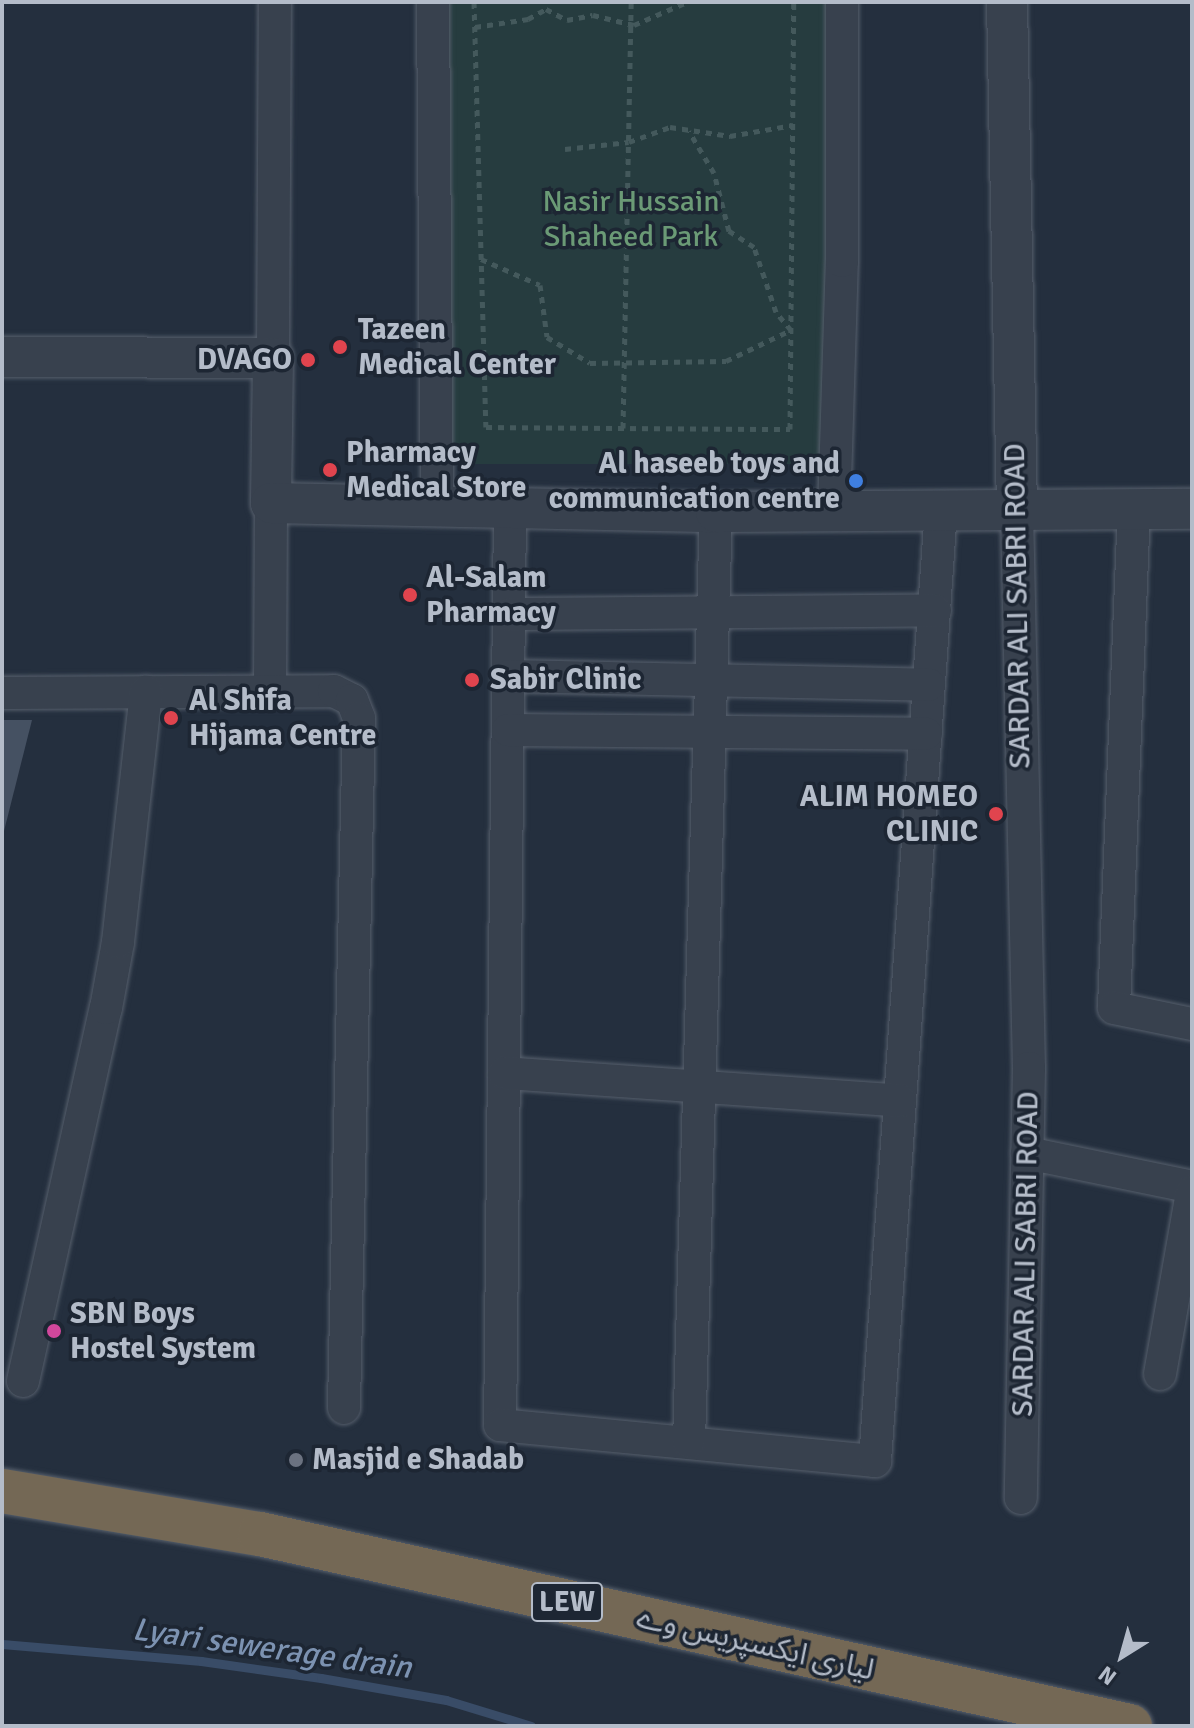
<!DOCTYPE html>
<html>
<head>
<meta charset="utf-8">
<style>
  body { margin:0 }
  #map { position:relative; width:1194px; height:1728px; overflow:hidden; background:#242f3e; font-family:Signika,"Noto Sans Arabic",sans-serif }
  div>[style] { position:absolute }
  .green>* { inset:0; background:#263c3f; transform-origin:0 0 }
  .stream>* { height:9px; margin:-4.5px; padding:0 4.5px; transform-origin:4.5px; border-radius:4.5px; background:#394c67 }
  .building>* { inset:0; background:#455162 }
  .path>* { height:5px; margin-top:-2.5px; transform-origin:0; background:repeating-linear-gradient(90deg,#44595c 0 6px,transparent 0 12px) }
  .roads { filter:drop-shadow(0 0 2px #565f6c) drop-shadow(0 0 2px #565f6c) }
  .minor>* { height:32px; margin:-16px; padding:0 16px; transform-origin:16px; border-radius:16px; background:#38414e }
  .tertiary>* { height:40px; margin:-20px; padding:0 20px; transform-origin:20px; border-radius:20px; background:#38414e }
  .motorway>* { height:44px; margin:-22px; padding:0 22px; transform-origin:22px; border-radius:22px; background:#746855 }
  .dots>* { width:22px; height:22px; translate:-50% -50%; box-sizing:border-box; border:4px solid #1d2633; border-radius:50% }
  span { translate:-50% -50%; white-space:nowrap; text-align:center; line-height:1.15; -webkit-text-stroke:7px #1d2633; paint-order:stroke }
  .shield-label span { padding:2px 6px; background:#1d2633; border:2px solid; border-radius:6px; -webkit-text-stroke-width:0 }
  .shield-label { font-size:28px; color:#b4bcc9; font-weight:700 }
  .park-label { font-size:30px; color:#6b9a76 }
  .poi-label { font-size:30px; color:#b4bcc9; font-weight:700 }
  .left { translate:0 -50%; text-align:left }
  .right { translate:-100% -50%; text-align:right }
  .street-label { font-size:30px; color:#b4bcc9 }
  .water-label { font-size:32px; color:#7c92b1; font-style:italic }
  .frame { position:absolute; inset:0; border:4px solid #b4bcc9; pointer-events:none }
  .north { position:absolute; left:1082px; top:1616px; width:80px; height:80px; -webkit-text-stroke:6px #1d2633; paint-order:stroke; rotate:217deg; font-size:22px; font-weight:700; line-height:32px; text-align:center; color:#b4bcc9 }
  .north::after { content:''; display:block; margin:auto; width:28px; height:36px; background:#b4bcc9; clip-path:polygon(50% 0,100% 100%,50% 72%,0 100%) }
</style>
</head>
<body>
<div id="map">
  <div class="green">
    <div style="left:429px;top:2px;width:398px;height:462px"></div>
  </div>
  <div class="stream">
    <div style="left:2px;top:1644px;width:200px;rotate:4.9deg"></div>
    <div style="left:201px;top:1661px;width:121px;rotate:8.1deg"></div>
    <div style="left:321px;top:1678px;width:127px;rotate:10deg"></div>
    <div style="left:446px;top:1700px;width:89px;rotate:17deg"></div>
  </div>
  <div class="building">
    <div style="clip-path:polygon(2px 720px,32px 720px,3px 835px,2px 835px)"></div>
  </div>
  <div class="path">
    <div style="left:474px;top:2px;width:425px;rotate:88.4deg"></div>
    <div style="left:486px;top:427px;width:304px;rotate:0.4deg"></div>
    <div style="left:790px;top:429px;width:427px;rotate:-89.5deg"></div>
    <div style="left:475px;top:27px;width:54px;rotate:-8.6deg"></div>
    <div style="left:528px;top:19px;width:21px;rotate:-29deg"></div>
    <div style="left:546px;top:9px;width:24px;rotate:28deg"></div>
    <div style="left:567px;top:20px;width:26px;rotate:-11deg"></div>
    <div style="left:593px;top:15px;width:42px;rotate:13.7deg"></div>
    <div style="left:634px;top:25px;width:58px;rotate:-23.5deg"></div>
    <div style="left:565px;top:149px;width:64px;rotate:-6.2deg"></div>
    <div style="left:629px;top:142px;width:44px;rotate:-20.1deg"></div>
    <div style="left:670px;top:127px;width:61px;rotate:8.5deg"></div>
    <div style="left:730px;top:136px;width:64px;rotate:-9.9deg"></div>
    <div style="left:481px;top:259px;width:64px;rotate:23.8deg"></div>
    <div style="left:540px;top:285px;width:52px;rotate:82.3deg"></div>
    <div style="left:547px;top:337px;width:50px;rotate:31.2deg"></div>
    <div style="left:590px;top:363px;width:136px;rotate:-0.8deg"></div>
    <div style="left:726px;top:361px;width:72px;rotate:-25.5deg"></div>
    <div style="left:791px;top:330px;width:23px;rotate:-130deg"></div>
    <div style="left:776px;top:312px;width:69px;rotate:-108.7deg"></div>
    <div style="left:754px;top:247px;width:30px;rotate:-147deg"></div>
    <div style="left:729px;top:231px;width:60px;rotate:-104.5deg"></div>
    <div style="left:714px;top:173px;width:49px;rotate:-120.8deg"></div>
    <div style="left:623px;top:428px;width:426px;rotate:-88.9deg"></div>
  </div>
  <div class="roads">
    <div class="minor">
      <div style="left:433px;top:2px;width:504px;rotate:89.55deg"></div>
      <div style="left:273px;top:358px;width:356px;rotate:-89.7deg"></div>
      <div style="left:510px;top:508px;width:917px;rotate:90.62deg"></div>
      <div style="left:500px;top:1425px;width:377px;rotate:5.5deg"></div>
      <div style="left:875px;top:1461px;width:952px;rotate:-86.03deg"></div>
      <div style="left:1134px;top:509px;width:499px;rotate:92.3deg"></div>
      <div style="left:1114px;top:1008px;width:80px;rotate:11.6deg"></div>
      <div style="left:1017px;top:511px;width:557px;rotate:88.77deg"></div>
      <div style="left:1029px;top:1068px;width:430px;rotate:91.1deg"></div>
      <div style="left:834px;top:512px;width:251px;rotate:-88.2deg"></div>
      <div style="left:842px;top:261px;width:259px;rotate:-90deg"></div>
      <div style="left:509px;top:614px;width:426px;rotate:-0.5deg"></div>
      <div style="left:509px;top:676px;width:420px;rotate:1.2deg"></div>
      <div style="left:270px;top:691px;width:188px;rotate:-89.7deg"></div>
      <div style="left:2px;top:693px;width:332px;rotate:-0.3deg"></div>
      <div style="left:334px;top:691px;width:20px;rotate:27deg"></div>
      <div style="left:352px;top:700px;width:19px;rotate:69deg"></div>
      <div style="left:359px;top:718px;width:690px;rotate:91.25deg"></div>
      <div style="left:508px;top:730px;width:418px;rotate:0.5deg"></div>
      <div style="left:504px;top:1073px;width:397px;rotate:4deg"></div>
      <div style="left:1027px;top:1153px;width:168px;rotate:11.6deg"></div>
      <div style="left:1160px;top:1374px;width:185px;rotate:-80deg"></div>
      <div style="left:23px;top:1381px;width:382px;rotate:-77.5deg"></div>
      <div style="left:106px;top:1008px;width:67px;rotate:-79.7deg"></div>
      <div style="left:118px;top:942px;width:252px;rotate:-83.6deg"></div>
      <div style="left:689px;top:1442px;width:930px;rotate:-88.34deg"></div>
    </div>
    <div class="tertiary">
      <div style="left:1007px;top:2px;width:509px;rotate:88.87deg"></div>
      <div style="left:2px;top:357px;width:271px;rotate:0.2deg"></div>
      <div style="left:273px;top:358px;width:145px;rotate:90.8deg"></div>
      <div style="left:271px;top:503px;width:445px;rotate:1.2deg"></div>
      <div style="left:716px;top:512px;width:476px;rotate:-0.4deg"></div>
    </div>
    <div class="motorway">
      <div style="left:2px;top:1491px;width:262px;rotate:9.5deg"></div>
      <div style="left:260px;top:1534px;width:891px;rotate:12.45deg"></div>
    </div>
  </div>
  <div class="dots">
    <div style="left:340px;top:347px;background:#e0444e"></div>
    <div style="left:308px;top:360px;background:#e0444e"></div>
    <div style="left:330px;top:470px;background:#e0444e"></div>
    <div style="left:856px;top:481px;background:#3f7fe0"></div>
    <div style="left:410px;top:595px;background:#e0444e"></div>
    <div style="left:472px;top:680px;background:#e0444e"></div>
    <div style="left:171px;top:718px;background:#e0444e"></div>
    <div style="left:996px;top:814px;background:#e0444e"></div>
    <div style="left:54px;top:1331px;background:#d1479c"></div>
    <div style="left:296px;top:1460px;background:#6b7280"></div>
  </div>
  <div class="shield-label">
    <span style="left:567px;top:1602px">LEW</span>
  </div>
  <div class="park-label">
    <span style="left:631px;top:219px">Nasir Hussain<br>Shaheed Park</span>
  </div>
  <div class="poi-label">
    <span class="left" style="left:358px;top:347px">Tazeen<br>Medical Center</span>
    <span class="right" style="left:292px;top:360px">DVAGO</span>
    <span class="left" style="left:346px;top:470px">Pharmacy<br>Medical Store</span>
    <span class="right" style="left:840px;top:481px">Al haseeb toys and<br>communication centre</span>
    <span class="left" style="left:426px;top:595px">Al-Salam<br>Pharmacy</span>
    <span class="left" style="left:490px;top:680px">Sabir Clinic</span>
    <span class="left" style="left:189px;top:718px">Al Shifa<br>Hijama Centre</span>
    <span class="right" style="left:978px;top:814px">ALIM HOMEO<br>CLINIC</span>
    <span class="left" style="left:70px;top:1331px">SBN Boys<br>Hostel System</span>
    <span class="left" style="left:312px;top:1460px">Masjid e Shadab</span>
  </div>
  <div class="street-label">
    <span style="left:1018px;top:606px;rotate:-91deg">SARDAR ALI SABRI ROAD</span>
    <span style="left:1026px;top:1254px;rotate:-89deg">SARDAR ALI SABRI ROAD</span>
    <span style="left:755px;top:1644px;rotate:13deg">لیاری ایکسپریس وے</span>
  </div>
  <div class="water-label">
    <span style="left:272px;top:1649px;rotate:8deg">Lyari sewerage drain</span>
  </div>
  <div class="frame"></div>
  <div class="north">N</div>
</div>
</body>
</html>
